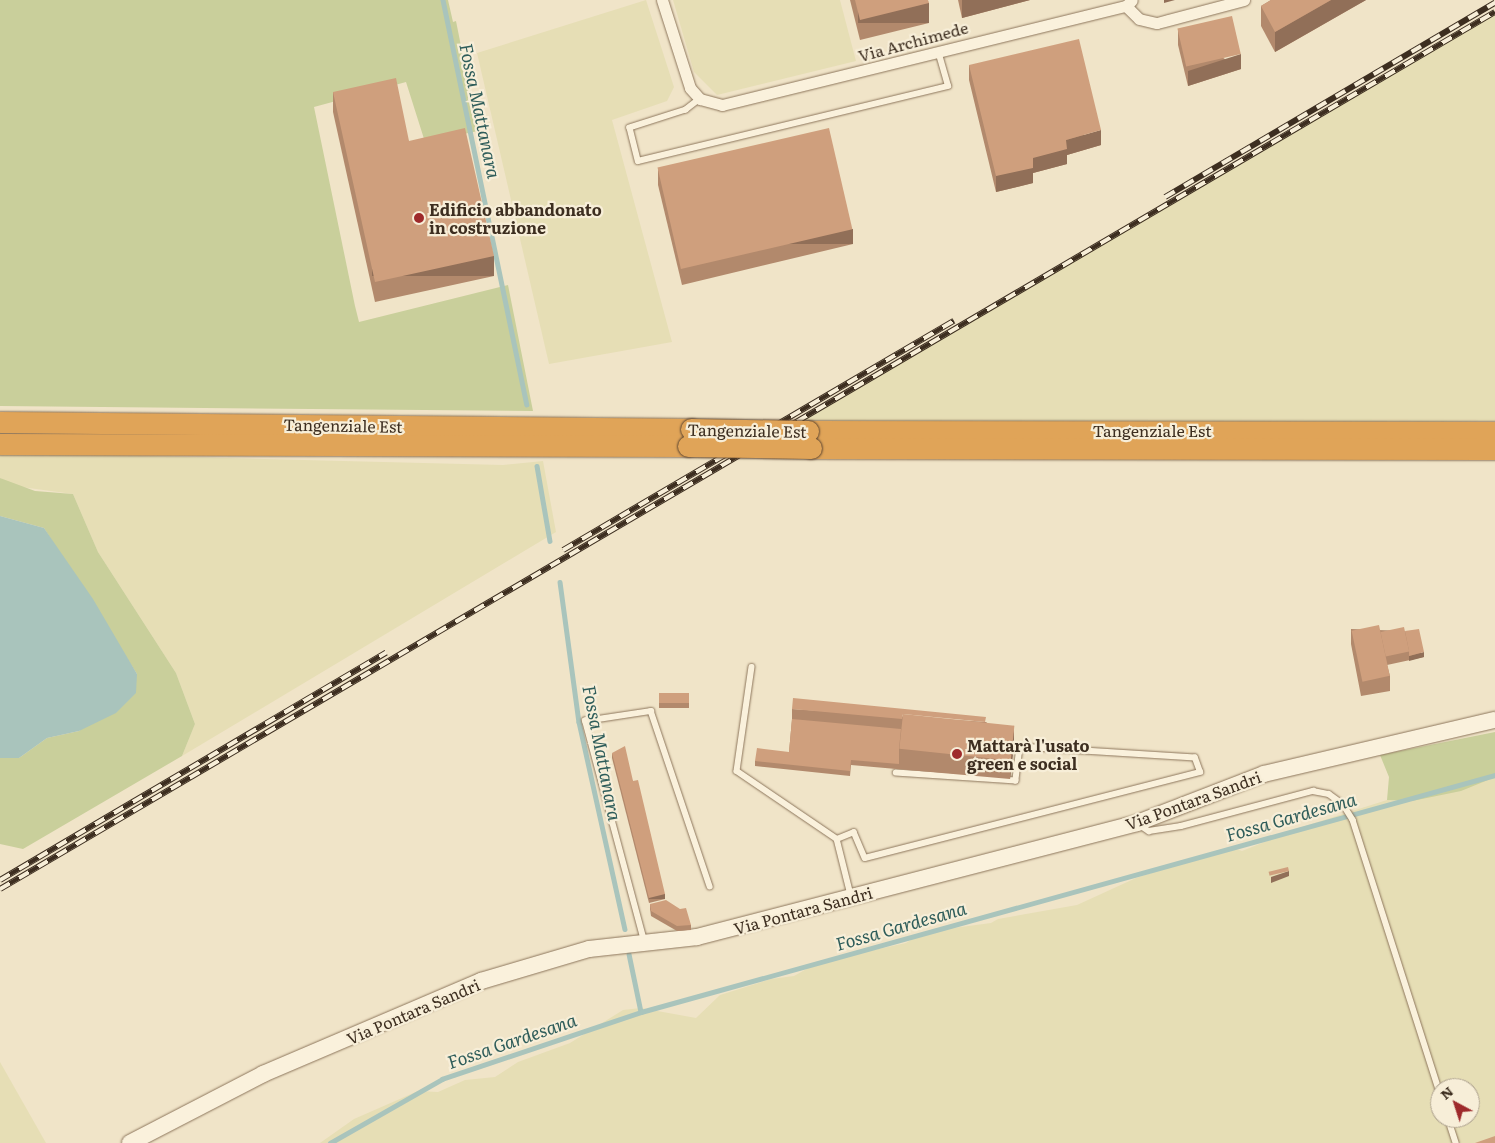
<!DOCTYPE html>
<html>
<head>
<meta charset="utf-8">
<style>
  body { margin:0 }
  #map { position:relative; width:1495px; height:1143px; overflow:hidden; background:#f0e4c8; font-family:Literata,serif }
  div>[style] { position:absolute }
  .farmland>* { inset:0; background:#e6deb5 }
  .green>* { inset:0; background:#c9cf9b }
  .water>* { inset:0; background:#a9c4bc }
  .stream>* { height:4.5px; margin:-2.25px; padding:0 2.25px; transform-origin:2.25px; border-radius:2.25px; background:#a9c4bc }
  .roads { filter:drop-shadow(0 0 1px #8d765c) drop-shadow(0 0 1px #8d765c) }
  .lane>* { height:5.5px; margin:-2.75px; padding:0 2.75px; transform-origin:2.75px; border-radius:2.75px; background:#faf1dc }
  .street>* { height:11px; margin:-5.5px; padding:0 5.5px; transform-origin:5.5px; border-radius:5.5px; background:#faf1dc }
  .secondary>* { height:16px; margin:-8px; padding:0 8px; transform-origin:8px; border-radius:8px; background:#faf1dc }
  .highway>* { height:21px; margin:-10.5px; padding:0 10.5px; transform-origin:10.5px; border-radius:10.5px; background:#e0a458 }
  .rail>* { height:5.5px; margin-top:-2.75px; transform-origin:0; background:repeating-linear-gradient(90deg,#f7eed8 0 11px,#3d2e20 0 22px); box-sizing:border-box; border-block:1px solid #3d2e20 }
  .bridges { filter:drop-shadow(0 0 1px #5b4430) drop-shadow(0 0 1px #5b4430) }
  .highway-bridge>* { height:21px; margin:-10.5px; padding:0 10.5px; transform-origin:10.5px; border-radius:10.5px; background:#e0a458 }
  .wall>* { inset:0; background:#b2896c; transform-origin:0 0 }
  .shaded-wall>* { inset:0; background:#916f58; transform-origin:0 0 }
  .building>* { inset:0; background:#cf9f7d; transform-origin:0 0 }
  .dots>* { width:14px; height:14px; translate:-50% -50%; box-sizing:border-box; border:2px solid #f7eed8; border-radius:50% }
  span { translate:-50% -50%; white-space:nowrap; text-align:center; line-height:1.15; -webkit-text-stroke:4.5px #f7eed8; paint-order:stroke }
  .street-label { font-size:16px; color:#3d2e20 }
  .poi-label { font-size:16px; color:#3d2e20; font-weight:700 }
  .left { translate:0 -50%; text-align:left }
  .water-label { font-size:18px; color:#2f5d5a; font-style:italic }
  .north { position:absolute; left:1430px; top:1078px; width:50px; height:50px; box-sizing:border-box; background:#f7eed8; border:1px solid #ada18e; border-radius:50%; rotate:320deg; font-size:14px; font-weight:700; line-height:20px; text-align:center; color:#3d2e20 }
  .north::after { content:''; display:block; margin:auto; width:18px; height:22px; background:#9e2a2b; clip-path:polygon(50% 0,100% 100%,50% 72%,0 100%) }
</style>
</head>
<body>
<div id="map">
  <div class="farmland">
    <div style="clip-path:polygon(646px 0,674px 87px,667px 101px,612px 120px,672px 342px,549px 364px,477px 53px)"></div>
    <div style="clip-path:polygon(673px 0,840px 0,856px 61px,717px 95px,694px 72px)"></div>
    <div style="clip-path:polygon(1495px 12px,1495px 421px,781px 431px,1329px 109px)"></div>
    <div style="clip-path:polygon(0 455px,104px 455px,503px 465px,543px 461px,556px 532px,182px 756px,195px 724px,176px 673px,98px 552px,73px 494px,14px 486px,0 478px)"></div>
    <div style="clip-path:polygon(evenodd,1495px 775px,1495px 1136px,1481px 1143px,320px 1143px,354px 1119px,418px 1091px,438px 1092px,465px 1080px,495px 1077px,518px 1062px,570px 1043px,623px 1010px,641px 1008px,696px 1018px,720px 995px,771px 979px,794px 976px,819px 962px,906px 943px,923px 932px,991px 923px,998px 919px,1077px 905px,1136px 878px,1231px 847px,1242px 851px,1302px 827px,1387px 800px,1412px 801px,1488px 780px,1495px 775px,1440px 1088px,1470px 1088px,1470px 1118px,1440px 1118px,1440px 1088px)"></div>
    <div style="clip-path:polygon(0 1062px,46px 1143px,0 1143px)"></div>
  </div>
  <div class="green">
    <div style="clip-path:polygon(0 0,448px 0,453px 22px,456px 21px,478px 131px,425px 142px,406px 82px,314px 107px,355px 306px,359px 322px,508px 285px,533px 411px,0 406px)"></div>
    <div style="clip-path:polygon(0 478px,35px 491px,73px 494px,98px 552px,176px 673px,195px 724px,182px 756px,23px 849px,0 844px,0 758px,19px 758px,47px 738px,79px 731px,137px 674px,44px 528px,0 516px)"></div>
    <div style="clip-path:polygon(1495px 732px,1495px 775px,1488px 780px,1461px 791px,1412px 801px,1387px 800px,1389px 777px,1380px 755px)"></div>
  </div>
  <div class="water">
    <div style="clip-path:polygon(0 516px,44px 528px,93px 599px,137px 674px,136px 693px,116px 713px,79px 731px,47px 738px,19px 758px,0 758px)"></div>
  </div>
  <div class="stream">
    <div style="left:443px;top:0;width:413px;rotate:78.3deg"></div>
    <div style="left:537px;top:466px;width:76px;rotate:80.2deg"></div>
    <div style="left:560px;top:582px;width:141px;rotate:82.3deg"></div>
    <div style="left:579px;top:722px;width:212px;rotate:77.5deg"></div>
    <div style="left:629px;top:954px;width:59px;rotate:78.3deg"></div>
    <div style="left:330px;top:1143px;width:129px;rotate:-29.7deg"></div>
    <div style="left:442px;top:1079px;width:210px;rotate:-18.6deg"></div>
    <div style="left:641px;top:1012px;width:886px;rotate:-15.51deg"></div>
  </div>
  <div class="roads">
    <div class="lane">
      <div style="left:700px;top:99px;width:18px;rotate:142deg"></div>
      <div style="left:686px;top:110px;width:59px;rotate:162.2deg"></div>
      <div style="left:630px;top:128px;width:34px;rotate:76deg"></div>
      <div style="left:638px;top:161px;width:319px;rotate:-13.6deg"></div>
      <div style="left:948px;top:86px;width:35px;rotate:-106deg"></div>
      <div style="left:752px;top:667px;width:105px;rotate:98.2deg"></div>
      <div style="left:737px;top:771px;width:121px;rotate:34.2deg"></div>
      <div style="left:837px;top:839px;width:58px;rotate:76deg"></div>
      <div style="left:1140px;top:825px;width:11px;rotate:34deg"></div>
      <div style="left:1149px;top:831px;width:32px;rotate:-9deg"></div>
      <div style="left:1181px;top:826px;width:137px;rotate:-14.9deg"></div>
      <div style="left:1313px;top:791px;width:16px;rotate:11deg"></div>
      <div style="left:1329px;top:794px;width:17px;rotate:36deg"></div>
      <div style="left:1343px;top:804px;width:19px;rotate:58deg"></div>
      <div style="left:1353px;top:820px;width:286px;rotate:72.3deg"></div>
      <div style="left:837px;top:839px;width:18px;rotate:-22deg"></div>
      <div style="left:854px;top:832px;width:28px;rotate:67deg"></div>
      <div style="left:865px;top:858px;width:346px;rotate:-14.4deg"></div>
      <div style="left:1200px;top:772px;width:15px;rotate:-110deg"></div>
      <div style="left:1195px;top:758px;width:175px;rotate:-176.4deg"></div>
      <div style="left:1020px;top:747px;width:34px;rotate:97deg"></div>
      <div style="left:1016px;top:781px;width:120px;rotate:-176.2deg"></div>
      <div style="left:644px;top:941px;width:228px;rotate:-105deg"></div>
      <div style="left:585px;top:721px;width:67px;rotate:-8.6deg"></div>
      <div style="left:651px;top:711px;width:185px;rotate:71.4deg"></div>
      <div style="left:1448px;top:1118px;width:26px;rotate:72deg"></div>
    </div>
    <div class="street">
      <div style="left:662px;top:0;width:92px;rotate:72.3deg"></div>
      <div style="left:690px;top:88px;width:15px;rotate:48deg"></div>
      <div style="left:700px;top:99px;width:23px;rotate:15deg"></div>
      <div style="left:722px;top:105px;width:416px;rotate:-13.8deg"></div>
      <div style="left:1126px;top:6px;width:8px;rotate:-45deg"></div>
      <div style="left:1126px;top:6px;width:18px;rotate:45deg"></div>
      <div style="left:1139px;top:19px;width:18px;rotate:13deg"></div>
      <div style="left:1157px;top:23px;width:90px;rotate:-14.8deg"></div>
    </div>
    <div class="secondary">
      <div style="left:130px;top:1143px;width:150px;rotate:-27.4deg"></div>
      <div style="left:263px;top:1074px;width:237px;rotate:-23.1deg"></div>
      <div style="left:481px;top:981px;width:113px;rotate:-16.5deg"></div>
      <div style="left:589px;top:949px;width:109px;rotate:-6.3deg"></div>
      <div style="left:697px;top:937px;width:455px;rotate:-14.5deg"></div>
      <div style="left:1137px;top:823px;width:136px;rotate:-21.1deg"></div>
      <div style="left:1264px;top:774px;width:237px;rotate:-13.2deg"></div>
    </div>
    <div class="highway">
      <div style="left:0;top:422px;width:691px;rotate:0.58deg"></div>
      <div style="left:808px;top:431px;width:687px;rotate:0.08deg"></div>
      <div style="left:0;top:444px;width:688px;rotate:0.17deg"></div>
      <div style="left:811px;top:448px;width:684px;rotate:0.08deg"></div>
    </div>
  </div>
  <div class="rail">
    <div style="left:1165px;top:197px;width:383px;rotate:-30.5deg"></div>
    <div style="left:563px;top:550px;width:453px;rotate:-30.4deg"></div>
    <div style="left:0;top:880px;width:448px;rotate:-30.5deg"></div>
    <div style="left:0;top:889px;width:1733px;rotate:-30.4deg"></div>
  </div>
  <div class="bridges">
    <div class="highway-bridge">
      <div style="left:691px;top:429px;width:117px;rotate:1deg"></div>
      <div style="left:688px;top:446px;width:123px;rotate:0.9deg"></div>
    </div>
  </div>
  <div class="wall">
    <div style="clip-path:polygon(850px 0,928px 0,929px 23px,860px 40px)"></div>
    <div style="clip-path:polygon(958px 0,1030px 0,962px 18px)"></div>
    <div style="clip-path:polygon(1271px 0,1366px 0,1275px 52px,1261px 26px,1261px 6px)"></div>
    <div style="clip-path:polygon(1178px 30px,1241px 69px,1188px 86px,1178px 45px)"></div>
    <div style="clip-path:polygon(969px 65px,1101px 145px,1067px 155px,1067px 164px,1033px 173px,1033px 183px,996px 192px,969px 80px)"></div>
    <div style="clip-path:polygon(333px 92px,409px 141px,494px 276px,375px 302px,333px 112px)"></div>
    <div style="clip-path:polygon(658px 170px,853px 244px,682px 285px,658px 185px)"></div>
    <div style="clip-path:polygon(1351px 629px,1405px 631px,1424px 657px,1387px 665px,1390px 676px,1390px 691px,1361px 696px,1351px 644px)"></div>
    <div style="left:689px;top:693px;width:15px;height:30px;rotate:90deg"></div>
    <div style="clip-path:polygon(792px 709px,986px 722px,1014px 745px,1010px 779px,851px 765px,850px 776px,755px 766px,755px 761px,789px 752px,792px 719px)"></div>
    <div style="clip-path:polygon(612px 753px,633px 781px,665px 899px,649px 903px,612px 758px)"></div>
    <div style="clip-path:polygon(650px 904px,691px 925px,691px 930px,677px 931px,651px 916px,650px 909px)"></div>
  </div>
  <div class="shaded-wall">
    <div style="clip-path:polygon(962px 0,1030px 0,962px 18px)"></div>
    <div style="clip-path:polygon(1164px 0,1175px 0,1164px 3px)"></div>
    <div style="clip-path:polygon(1331px 0,1366px 0,1275px 52px,1275px 32px)"></div>
    <div style="left:929px;top:3px;width:20px;height:71px;rotate:90deg"></div>
    <div style="clip-path:polygon(1241px 54px,1241px 69px,1188px 86px,1188px 71px)"></div>
    <div style="clip-path:polygon(1101px 130px,1101px 145px,1067px 155px,1067px 164px,1033px 173px,1033px 183px,996px 192px,996px 176px,1066px 140px)"></div>
    <div style="left:853px;top:229px;width:15px;height:176px;rotate:90deg"></div>
    <div style="left:494px;top:256px;width:20px;height:122px;rotate:90deg"></div>
    <div style="clip-path:polygon(1424px 652px,1424px 657px,1409px 661px,1409px 656px)"></div>
    <div style="clip-path:polygon(1014px 725px,1014px 745px,1010px 779px,1010px 759px)"></div>
    <div style="clip-path:polygon(1289px 871px,1289px 876px,1271px 883px,1271px 877px)"></div>
    <div style="left:665px;top:894px;width:5px;height:16px;rotate:90deg"></div>
  </div>
  <div class="building">
    <div style="clip-path:polygon(855px 0,928px 0,929px 3px,860px 20px)"></div>
    <div style="clip-path:polygon(1271px 0,1331px 0,1275px 32px,1261px 6px)"></div>
    <div style="left:1232px;top:16px;width:39px;height:56px;rotate:77deg"></div>
    <div style="clip-path:polygon(1079px 39px,1101px 130px,1066px 140px,1067px 149px,1033px 158px,1033px 168px,996px 176px,969px 65px)"></div>
    <div style="clip-path:polygon(396px 78px,409px 141px,465px 128px,494px 256px,375px 282px,333px 92px)"></div>
    <div style="left:829px;top:128px;width:104px;height:176px;rotate:77deg"></div>
    <div style="left:1379px;top:625px;width:52px;height:28px;rotate:78deg"></div>
    <div style="left:1404px;top:627px;width:25px;height:24px;rotate:78deg"></div>
    <div style="clip-path:polygon(1419px 629px,1424px 652px,1409px 656px,1409px 651px,1405px 631px)"></div>
    <div style="left:689px;top:693px;width:10px;height:30px;rotate:90deg"></div>
    <div style="clip-path:polygon(793px 698px,986px 717px,985px 722px,903px 714px,902px 719px,792px 709px)"></div>
    <div style="left:903px;top:714px;width:112px;height:35px;rotate:6deg"></div>
    <div style="clip-path:polygon(792px 719px,901px 729px,899px 749px,899px 764px,851px 760px,850px 771px,755px 761px,757px 748px,789px 752px)"></div>
    <div style="clip-path:polygon(625px 746px,633px 781px,638px 780px,665px 894px,649px 898px,612px 753px)"></div>
    <div style="left:1288px;top:867px;width:4px;height:20px;rotate:76deg"></div>
    <div style="clip-path:polygon(666px 900px,680px 909px,686px 908px,691px 925px,677px 926px,651px 911px,650px 904px)"></div>
    <div style="clip-path:polygon(1495px 1136px,1495px 1143px,1475px 1143px)"></div>
  </div>
  <div class="dots">
    <div style="left:419px;top:218px;background:#9e2a2b"></div>
    <div style="left:957px;top:754px;background:#9e2a2b"></div>
  </div>
  <div class="street-label">
    <span style="left:913px;top:41px;rotate:-15deg">Via Archimede</span>
    <span style="left:343px;top:425px;rotate:1deg">Tangenziale Est</span>
    <span style="left:747px;top:430px;rotate:1deg">Tangenziale Est</span>
    <span style="left:1152px;top:430px">Tangenziale Est</span>
    <span style="left:1193px;top:800px;rotate:-20deg">Via Pontara Sandri</span>
    <span style="left:803px;top:910px;rotate:-15deg">Via Pontara Sandri</span>
    <span style="left:413px;top:1011px;rotate:-23deg">Via Pontara Sandri</span>
  </div>
  <div class="poi-label">
    <span class="left" style="left:429px;top:218px">Edificio abbandonato<br>in costruzione</span>
    <span class="left" style="left:967px;top:754px">Mattarà l'usato<br>green e social</span>
  </div>
  <div class="water-label">
    <span style="left:480px;top:111px;rotate:78deg">Fossa Mattanara</span>
    <span style="left:602px;top:753px;rotate:79deg">Fossa Mattanara</span>
    <span style="left:1291px;top:817px;rotate:-16deg">Fossa Gardesana</span>
    <span style="left:901px;top:926px;rotate:-16deg">Fossa Gardesana</span>
    <span style="left:512px;top:1041px;rotate:-19deg">Fossa Gardesana</span>
  </div>
  <div class="north">N</div>
</div>
</body>
</html>
